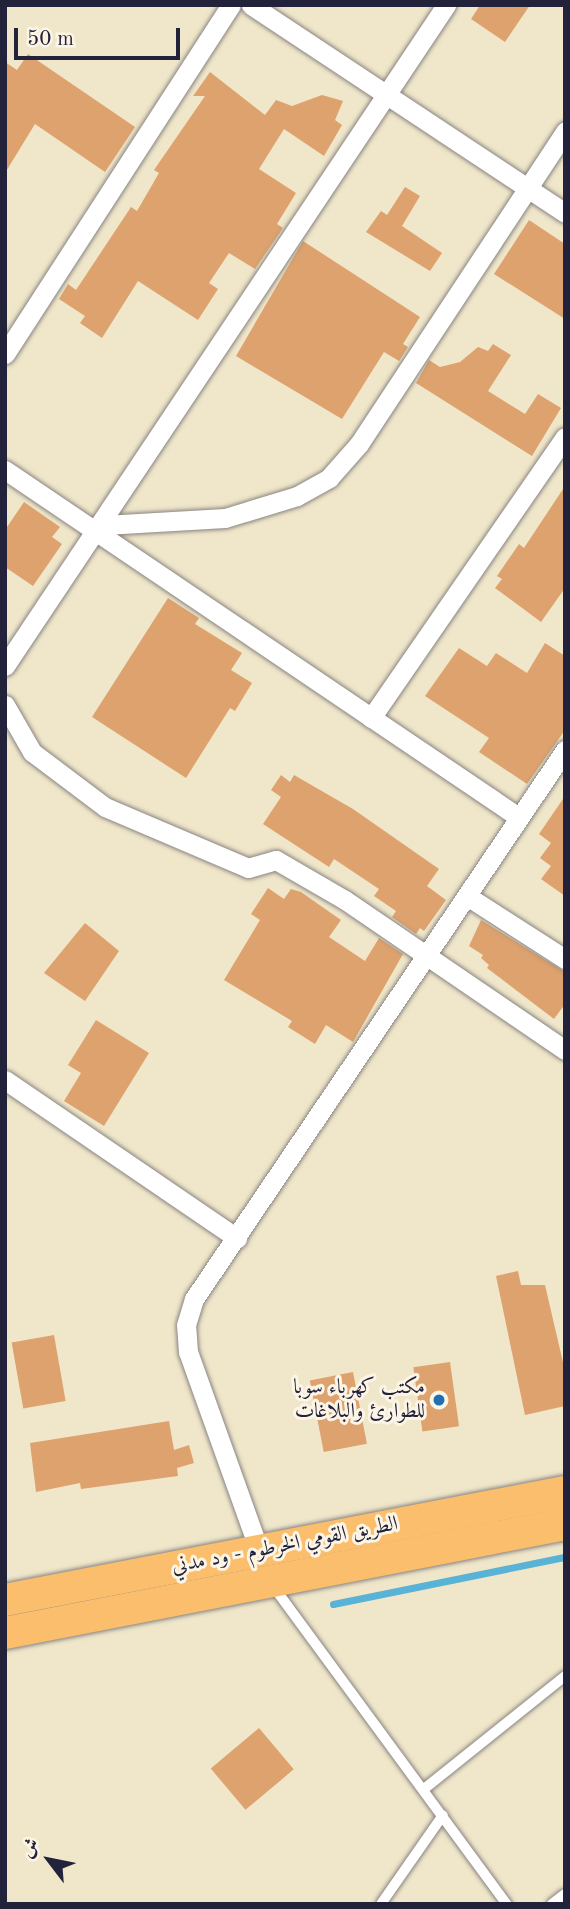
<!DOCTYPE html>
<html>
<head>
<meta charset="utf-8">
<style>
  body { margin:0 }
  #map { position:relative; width:570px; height:1909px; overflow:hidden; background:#f0e7ca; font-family:"Old Standard TT",Amiri,serif }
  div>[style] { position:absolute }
  .stream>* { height:7px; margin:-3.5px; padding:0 3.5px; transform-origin:3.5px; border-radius:3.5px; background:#58b3d6 }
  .building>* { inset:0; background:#dda26d; transform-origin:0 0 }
  .roads { filter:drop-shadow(0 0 2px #898482) drop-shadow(0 0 2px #898482) }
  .service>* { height:10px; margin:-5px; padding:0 5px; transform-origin:5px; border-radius:5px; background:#fff }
  .minor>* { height:19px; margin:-9.5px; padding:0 9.5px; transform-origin:9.5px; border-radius:9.5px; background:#fff }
  .trunk>* { height:32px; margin:-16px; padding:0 16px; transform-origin:16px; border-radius:16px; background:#fabe6d }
  .dots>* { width:19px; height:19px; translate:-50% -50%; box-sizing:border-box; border:4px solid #fcf5e5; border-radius:50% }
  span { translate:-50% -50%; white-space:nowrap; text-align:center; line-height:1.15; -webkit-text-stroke:6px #fcf5e5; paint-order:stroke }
  .poi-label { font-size:21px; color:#22223b }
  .right { translate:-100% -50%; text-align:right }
  .street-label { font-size:21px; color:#22223b }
  .frame { position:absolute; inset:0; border:7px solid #22223b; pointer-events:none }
  .north { position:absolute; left:14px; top:1825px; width:70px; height:70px; -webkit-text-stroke:5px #fcf5e5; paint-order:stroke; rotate:302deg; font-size:19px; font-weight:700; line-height:28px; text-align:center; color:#22223b }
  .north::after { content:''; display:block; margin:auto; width:24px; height:32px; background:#22223b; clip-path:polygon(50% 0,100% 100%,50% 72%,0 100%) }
  .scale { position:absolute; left:14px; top:28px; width:166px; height:32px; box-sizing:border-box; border:4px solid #22223b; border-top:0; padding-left:9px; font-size:21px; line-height:24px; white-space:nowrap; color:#22223b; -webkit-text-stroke:5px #fcf5e5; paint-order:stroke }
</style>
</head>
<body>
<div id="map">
  <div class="stream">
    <div style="left:333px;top:1604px;width:237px;rotate:-11.5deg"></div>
  </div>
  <div class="building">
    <div style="clip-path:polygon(480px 5px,530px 5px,505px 42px,471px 19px)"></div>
    <div style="clip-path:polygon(28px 54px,135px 127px,105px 172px,35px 124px,5px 173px,5px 62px,17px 70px)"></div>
    <div style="clip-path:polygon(210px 72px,265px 115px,276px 100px,292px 106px,322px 95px,343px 101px,335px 120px,342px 125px,324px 156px,284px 129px,259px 169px,296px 193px,277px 224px,283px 228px,255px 269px,229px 253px,209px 283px,218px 289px,198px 320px,138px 281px,102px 338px,80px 323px,85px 316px,59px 299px,68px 284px,76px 290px,131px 207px,137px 211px,159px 173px,154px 170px,205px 96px,193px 96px)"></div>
    <div style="clip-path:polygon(405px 187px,420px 196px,402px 226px,442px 253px,430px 271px,366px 232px,381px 211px,387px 215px)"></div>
    <div style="clip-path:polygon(529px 220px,565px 244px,565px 319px,494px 274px)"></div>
    <div style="clip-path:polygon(303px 241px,420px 317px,403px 344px,408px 347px,399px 361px,384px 352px,342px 419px,236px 356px)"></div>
    <div style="clip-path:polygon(493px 344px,511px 355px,488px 391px,525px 414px,538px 394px,561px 408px,532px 456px,416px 383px,429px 360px,440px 367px,460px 362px,478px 347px,488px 351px)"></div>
    <div style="clip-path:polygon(565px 486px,565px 588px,541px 622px,495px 588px,502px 579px,497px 576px,519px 544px,524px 548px)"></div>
    <div style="clip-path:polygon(24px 502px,60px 527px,52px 537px,62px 544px,33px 586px,5px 567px,5px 530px)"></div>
    <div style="clip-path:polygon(168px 598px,199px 618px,195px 624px,242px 653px,231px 670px,252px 683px,235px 711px,230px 708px,186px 778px,92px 717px)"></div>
    <div style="clip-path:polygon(545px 643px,565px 656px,565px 730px,527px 784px,479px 752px,489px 738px,425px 696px,459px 648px,487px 666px,496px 653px,527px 673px)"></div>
    <div style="clip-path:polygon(281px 775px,290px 782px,294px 775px,353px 809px,439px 869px,427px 886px,446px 900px,424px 931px,420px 928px,416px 934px,392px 917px,396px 911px,374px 896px,379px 889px,334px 859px,329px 867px,263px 824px,281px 797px,271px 790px)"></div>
    <div style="clip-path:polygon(565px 796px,565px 896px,541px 879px,551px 866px,540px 858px,551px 843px,539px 834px)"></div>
    <div style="clip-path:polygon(268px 888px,284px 899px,291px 889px,301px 892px,341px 920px,329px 937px,365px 961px,379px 938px,403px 954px,353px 1042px,326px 1025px,315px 1044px,288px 1027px,292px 1021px,224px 980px,260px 920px,251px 914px)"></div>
    <div style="clip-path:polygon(481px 920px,565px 972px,565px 1004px,554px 1019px,487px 968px,489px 965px,481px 958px,483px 955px,469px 946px)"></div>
    <div style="clip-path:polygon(85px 923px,119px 951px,85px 1001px,44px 973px)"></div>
    <div style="clip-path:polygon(96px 1020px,149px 1053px,104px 1126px,64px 1101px,81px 1073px,68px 1065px)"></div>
    <div style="clip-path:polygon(518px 1271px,521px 1285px,545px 1285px,565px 1371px,565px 1406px,525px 1415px,496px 1276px)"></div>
    <div style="left:54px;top:1335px;width:67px;height:43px;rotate:80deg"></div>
    <div style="left:450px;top:1362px;width:65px;height:37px;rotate:82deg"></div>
    <div style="left:353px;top:1372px;width:73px;height:44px;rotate:79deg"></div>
    <div style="clip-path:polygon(169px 1421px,174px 1450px,189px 1445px,194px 1463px,177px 1468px,178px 1476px,81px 1489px,80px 1483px,36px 1492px,30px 1443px)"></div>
    <div style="left:259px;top:1728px;width:54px;height:63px;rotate:50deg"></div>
  </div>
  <div class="roads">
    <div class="service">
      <div style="left:273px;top:1586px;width:395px;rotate:53.7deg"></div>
      <div style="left:424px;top:1789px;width:181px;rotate:-38.7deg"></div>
      <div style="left:381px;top:1904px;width:108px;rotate:-55.1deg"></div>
      <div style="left:552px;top:1904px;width:16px;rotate:-38deg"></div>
    </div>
    <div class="minor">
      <div style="left:251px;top:5px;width:377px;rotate:33.5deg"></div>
      <div style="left:5px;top:354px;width:416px;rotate:-57.1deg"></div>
      <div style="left:5px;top:470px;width:618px;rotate:34.05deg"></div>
      <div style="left:104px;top:525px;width:121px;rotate:-3.3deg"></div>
      <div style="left:225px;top:518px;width:75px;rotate:-17deg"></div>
      <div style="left:297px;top:496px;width:37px;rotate:-29deg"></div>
      <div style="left:329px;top:478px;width:45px;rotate:-48.6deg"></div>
      <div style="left:359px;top:444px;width:375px;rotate:-56.6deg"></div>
      <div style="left:5px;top:666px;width:795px;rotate:-56.29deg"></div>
      <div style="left:5px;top:705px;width:54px;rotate:60.1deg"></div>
      <div style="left:32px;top:752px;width:91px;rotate:37deg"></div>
      <div style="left:105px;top:807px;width:155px;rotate:23.1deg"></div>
      <div style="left:248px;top:868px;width:29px;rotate:-16deg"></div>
      <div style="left:276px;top:860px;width:80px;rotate:30.1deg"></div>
      <div style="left:345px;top:900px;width:266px;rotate:34.3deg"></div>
      <div style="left:371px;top:718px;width:341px;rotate:-55.4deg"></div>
      <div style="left:467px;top:896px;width:117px;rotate:32.7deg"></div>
      <div style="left:5px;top:1080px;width:281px;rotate:34.3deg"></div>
      <div style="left:259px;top:1550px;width:210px;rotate:-109.7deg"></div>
      <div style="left:188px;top:1352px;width:27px;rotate:-94deg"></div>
      <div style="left:186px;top:1325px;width:27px;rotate:-73deg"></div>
      <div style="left:194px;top:1299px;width:663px;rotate:-55.95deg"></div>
    </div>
    <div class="trunk">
      <div style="left:5px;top:1600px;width:570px;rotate:-10.92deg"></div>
      <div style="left:5px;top:1633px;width:571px;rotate:-11.01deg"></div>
    </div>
  </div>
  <div class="dots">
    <div style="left:439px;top:1400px;background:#1f6fb2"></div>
  </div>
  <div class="poi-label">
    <span class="right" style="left:425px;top:1400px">مكتب كهرباء سوبا<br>للطوارئ والبلاغات</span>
  </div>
  <div class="street-label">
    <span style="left:285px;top:1546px;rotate:-11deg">الطريق القومي الخرطوم - ود مدني</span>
  </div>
  <div class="frame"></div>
  <div class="north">ش</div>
  <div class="scale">50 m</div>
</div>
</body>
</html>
